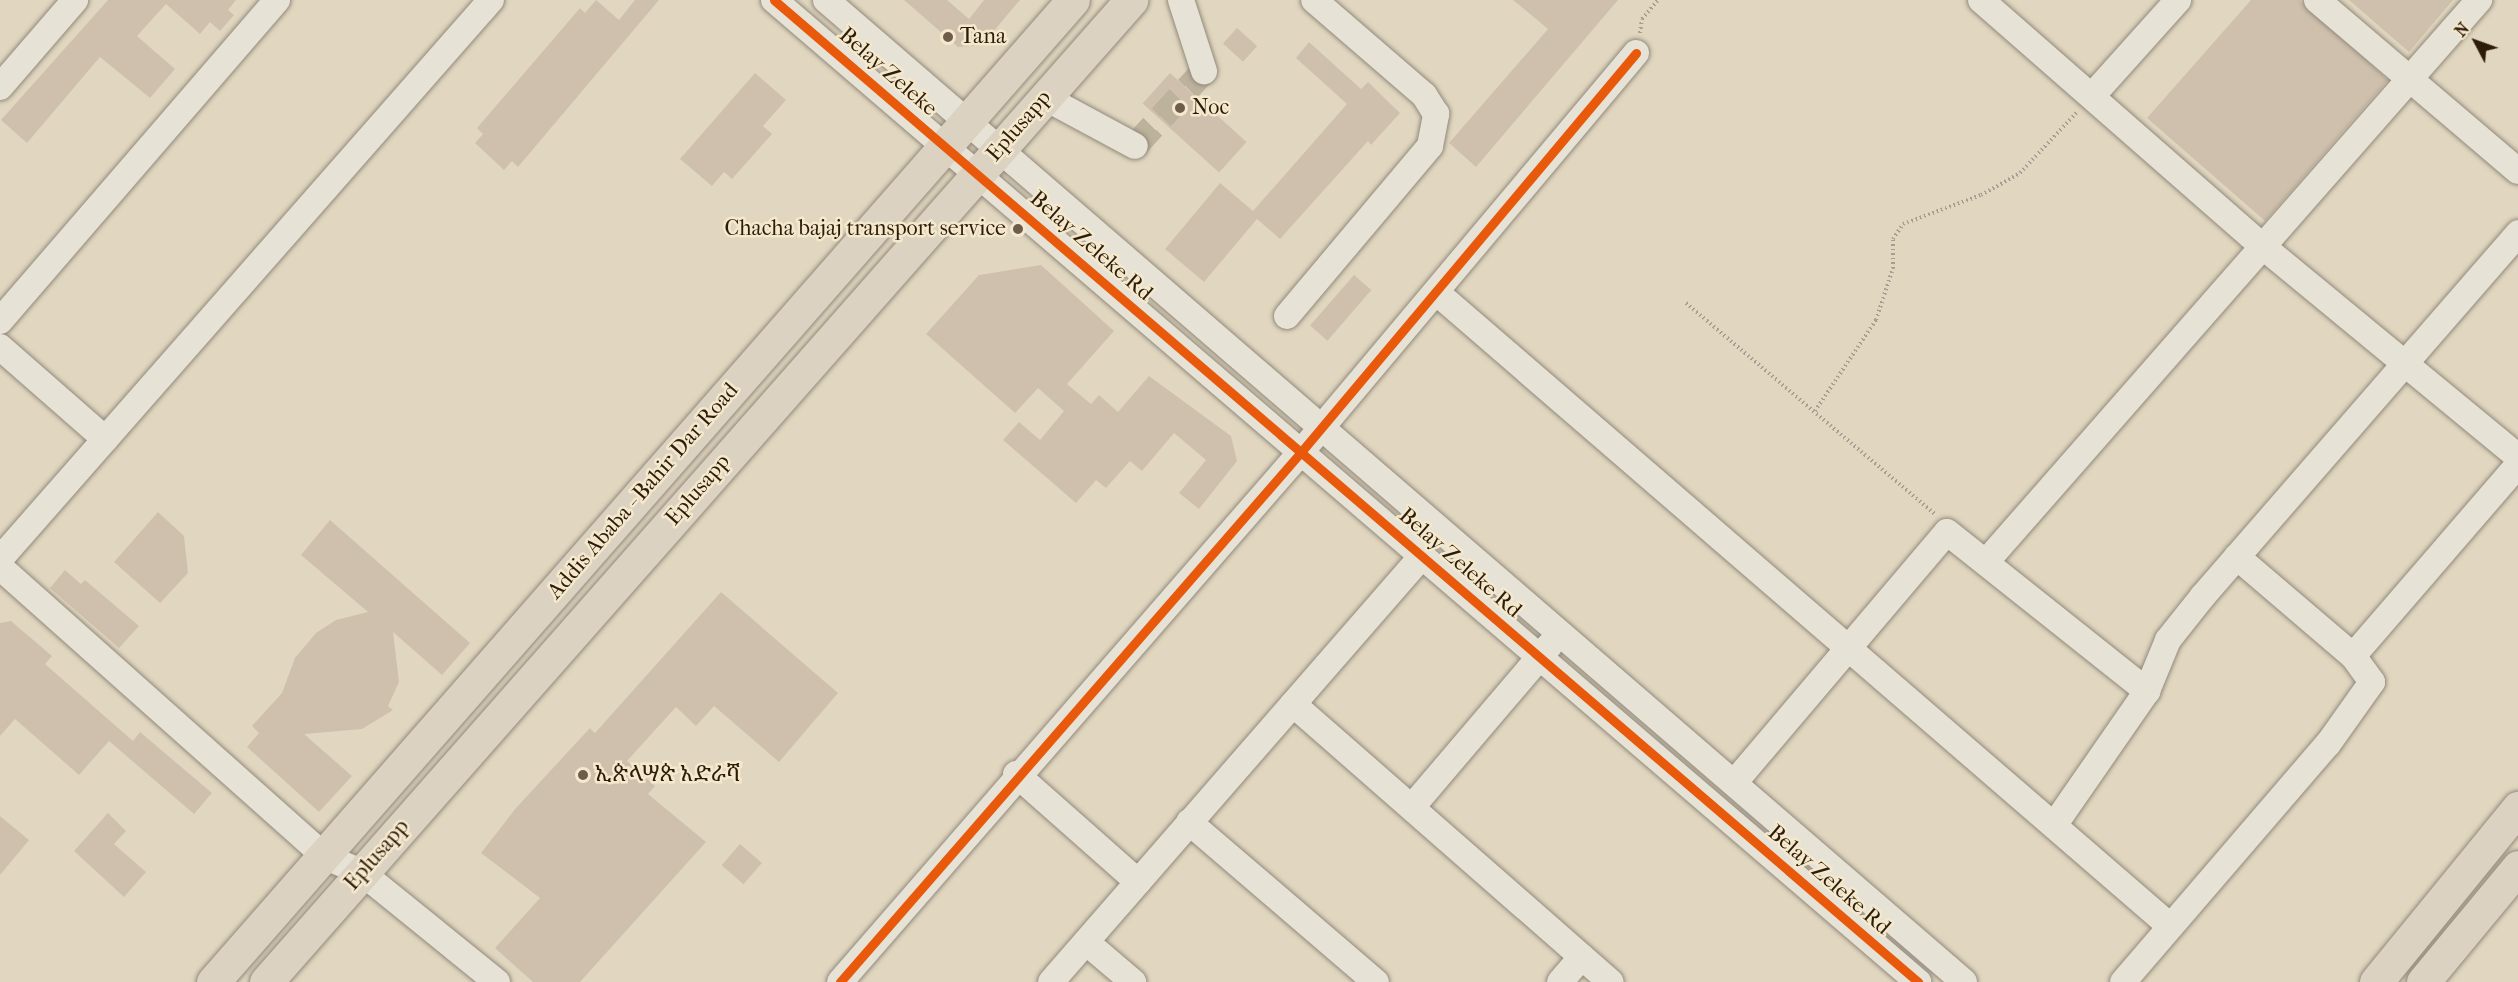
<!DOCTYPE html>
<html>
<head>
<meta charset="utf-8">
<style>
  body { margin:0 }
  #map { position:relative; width:2518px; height:982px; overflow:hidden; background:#e1d7c0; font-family:"IM FELL French Canon","Noto Serif Ethiopic",serif }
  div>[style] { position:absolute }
  .building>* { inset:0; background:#cfc0ad; transform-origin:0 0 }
  .minor-tunnel>* { height:26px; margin-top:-13px; transform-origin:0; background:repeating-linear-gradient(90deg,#bdb29c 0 26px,transparent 0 39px) }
  .path>* { height:4px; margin-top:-2px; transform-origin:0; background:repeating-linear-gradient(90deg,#a49e93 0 1.5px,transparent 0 4.5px) }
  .roads { filter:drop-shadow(0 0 2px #92897b) drop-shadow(0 0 2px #92897b) }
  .minor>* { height:26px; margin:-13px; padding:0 13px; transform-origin:13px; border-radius:13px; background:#e7e2d6 }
  .major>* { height:33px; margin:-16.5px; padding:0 16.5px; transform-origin:16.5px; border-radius:16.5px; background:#dbd2c1 }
  .highway>* { height:33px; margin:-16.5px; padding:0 16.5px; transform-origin:16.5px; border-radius:16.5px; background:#dbd2c1 }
  .cycleway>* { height:9px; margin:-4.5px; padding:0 4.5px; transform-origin:4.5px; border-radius:4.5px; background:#e8590c }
  .dots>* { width:16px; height:16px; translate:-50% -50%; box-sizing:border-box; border:3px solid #f5e9cd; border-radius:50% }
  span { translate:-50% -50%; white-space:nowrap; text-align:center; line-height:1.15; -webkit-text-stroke:5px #f5e9cd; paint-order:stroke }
  .poi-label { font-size:22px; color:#2e1c0b }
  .left { translate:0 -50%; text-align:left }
  .right { translate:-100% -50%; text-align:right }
  .street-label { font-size:22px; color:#2e1c0b }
  .north { position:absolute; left:2446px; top:12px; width:60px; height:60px; -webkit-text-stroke:4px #f5e9cd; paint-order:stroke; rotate:311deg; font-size:16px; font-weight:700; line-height:24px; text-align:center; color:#2e1c0b }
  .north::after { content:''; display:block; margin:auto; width:21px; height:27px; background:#2e1c0b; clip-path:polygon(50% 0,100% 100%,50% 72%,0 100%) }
</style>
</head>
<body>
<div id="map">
  <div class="building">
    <div style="clip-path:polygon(108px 0,236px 0,228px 10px,234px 15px,220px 31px,210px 22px,200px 34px,166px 4px,137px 36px,175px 69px,150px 98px,100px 57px,27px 143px,1px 120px)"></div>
    <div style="clip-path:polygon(596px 0,619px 20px,635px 0,659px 0,518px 167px,512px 161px,504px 170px,475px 143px,483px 134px,477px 128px,580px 8px,585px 13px)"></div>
    <div style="clip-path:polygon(904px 0,947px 0,969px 19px,984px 0,1020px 0,982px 45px,958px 47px)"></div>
    <div style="clip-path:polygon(1513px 0,1618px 0,1476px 167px,1449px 143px,1548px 29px)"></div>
    <div style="clip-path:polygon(2251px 0,2300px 0,2388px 80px,2265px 221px,2147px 118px)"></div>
    <div style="clip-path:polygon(2349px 0,2453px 0,2409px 52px)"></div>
    <div style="left:1237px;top:28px;width:27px;height:21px;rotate:42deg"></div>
    <div style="clip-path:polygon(1309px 42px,1361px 89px,1368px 82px,1400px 113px,1371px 145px,1368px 141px,1280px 239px,1257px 219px,1204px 282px,1165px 249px,1220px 183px,1253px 211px,1347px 104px,1296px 58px)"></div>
    <div style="clip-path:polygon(755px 73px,786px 100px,763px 126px,772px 134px,732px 179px,724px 172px,712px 186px,680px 159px)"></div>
    <div style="left:1170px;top:73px;width:103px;height:41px;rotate:42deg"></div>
    <div style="clip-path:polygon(1041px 265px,1114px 331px,1067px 384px,1091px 404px,1099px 395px,1118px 412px,1149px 376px,1231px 436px,1237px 461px,1199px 509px,1179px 493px,1206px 460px,1174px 433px,1142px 471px,1130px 461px,1106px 488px,1096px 480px,1076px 503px,1003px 440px,1019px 422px,1040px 440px,1064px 411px,1038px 388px,1015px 413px,926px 334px,979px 275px)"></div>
    <div style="left:1354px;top:275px;width:23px;height:67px;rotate:41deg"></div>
    <div style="clip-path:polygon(158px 512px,184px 536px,188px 573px,160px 603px,114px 562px)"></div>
    <div style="clip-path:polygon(330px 520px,470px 643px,442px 675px,393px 632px,399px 682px,388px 706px,393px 710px,362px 729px,304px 734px,352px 776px,319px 812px,247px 747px,259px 733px,252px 726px,282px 693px,295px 658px,316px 633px,336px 620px,368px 612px,301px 555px)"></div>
    <div style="clip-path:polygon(65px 570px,81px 584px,85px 580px,139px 626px,119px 648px,50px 588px)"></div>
    <div style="clip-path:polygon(721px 592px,838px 693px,779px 762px,714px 706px,696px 726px,676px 707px,627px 761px,655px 786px,648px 794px,706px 842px,580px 982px,533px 982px,495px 948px,540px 898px,481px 853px,516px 808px,590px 728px,595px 733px)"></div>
    <div style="clip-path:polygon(11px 621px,52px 656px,45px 664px,133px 741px,140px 732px,212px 793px,194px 814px,109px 741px,79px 775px,15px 719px,0 736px,0 623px)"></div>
    <div style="clip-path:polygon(108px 813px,126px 831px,114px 844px,146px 872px,124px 897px,74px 851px)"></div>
    <div style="clip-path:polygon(0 816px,29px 840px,0 875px)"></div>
    <div style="left:740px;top:844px;width:29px;height:28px;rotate:41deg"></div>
  </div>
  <div class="minor-tunnel">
    <div style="left:1135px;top:146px;width:102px;rotate:-47.4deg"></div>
  </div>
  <div class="path">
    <div style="left:1640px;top:33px;width:14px;rotate:-82deg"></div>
    <div style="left:1642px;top:19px;width:25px;rotate:-50deg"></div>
    <div style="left:1686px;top:303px;width:326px;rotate:40.3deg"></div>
    <div style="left:1815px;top:411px;width:110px;rotate:-56.2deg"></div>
    <div style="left:1876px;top:320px;width:55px;rotate:-71.9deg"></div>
    <div style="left:1893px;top:268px;width:29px;rotate:-90deg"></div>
    <div style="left:1893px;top:239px;width:18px;rotate:-56deg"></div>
    <div style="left:1903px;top:224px;width:83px;rotate:-20.4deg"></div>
    <div style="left:1981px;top:195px;width:45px;rotate:-29.4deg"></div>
    <div style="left:2020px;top:173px;width:83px;rotate:-46.9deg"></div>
  </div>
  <div class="roads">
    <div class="minor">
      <div style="left:774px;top:0;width:1508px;rotate:40.64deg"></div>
      <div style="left:826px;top:0;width:1503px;rotate:40.79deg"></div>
      <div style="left:1181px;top:0;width:75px;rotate:72.1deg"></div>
      <div style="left:1981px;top:0;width:372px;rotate:41.2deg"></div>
      <div style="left:2261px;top:245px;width:333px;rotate:39.5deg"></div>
      <div style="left:2317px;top:0;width:264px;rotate:40.4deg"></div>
      <div style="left:0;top:87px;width:115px;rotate:-49.2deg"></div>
      <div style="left:2092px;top:96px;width:129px;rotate:-48.1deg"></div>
      <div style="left:1044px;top:97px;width:103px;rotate:28.3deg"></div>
      <div style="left:1436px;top:292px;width:970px;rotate:40.82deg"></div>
      <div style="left:1287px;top:316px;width:222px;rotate:-49.9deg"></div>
      <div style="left:1430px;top:146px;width:33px;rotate:-79deg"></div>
      <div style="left:1436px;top:114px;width:22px;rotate:-122deg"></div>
      <div style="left:1424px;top:95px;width:145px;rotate:-139.2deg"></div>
      <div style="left:0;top:321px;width:424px;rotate:-49.2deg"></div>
      <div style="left:0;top:347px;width:140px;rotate:41.2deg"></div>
      <div style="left:0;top:559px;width:744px;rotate:-48.71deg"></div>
      <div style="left:1986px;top:562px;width:748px;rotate:-48.74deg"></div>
      <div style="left:0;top:567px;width:434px;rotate:41.7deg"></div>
      <div style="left:324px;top:856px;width:40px;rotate:23.4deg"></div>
      <div style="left:361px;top:872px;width:175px;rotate:39deg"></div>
      <div style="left:2353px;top:656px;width:252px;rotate:-49.2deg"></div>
      <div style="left:1293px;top:704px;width:422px;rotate:41.2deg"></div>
      <div style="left:1016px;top:774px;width:163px;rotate:41.5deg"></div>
      <div style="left:1734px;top:783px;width:329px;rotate:-49.7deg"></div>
      <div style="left:1947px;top:532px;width:256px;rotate:38.5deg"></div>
      <div style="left:1412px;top:807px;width:213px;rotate:-49.6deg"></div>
      <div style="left:1189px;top:822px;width:246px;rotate:40.6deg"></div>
      <div style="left:2055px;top:824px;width:162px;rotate:-55.3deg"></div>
      <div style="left:2147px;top:691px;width:55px;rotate:-67.6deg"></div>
      <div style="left:2168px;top:640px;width:56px;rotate:-51.5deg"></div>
      <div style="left:2203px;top:596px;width:481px;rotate:-49deg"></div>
      <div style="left:1086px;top:942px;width:62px;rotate:40.4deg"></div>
      <div style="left:840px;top:982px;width:702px;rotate:-48.98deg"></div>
      <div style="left:1301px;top:452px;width:521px;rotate:-49.98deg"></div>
      <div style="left:1051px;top:982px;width:565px;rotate:-48.95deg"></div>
      <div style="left:1560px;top:982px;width:33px;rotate:-49deg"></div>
      <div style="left:2123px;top:982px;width:314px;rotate:-49.3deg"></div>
      <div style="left:2328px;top:744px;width:76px;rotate:-54.6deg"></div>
      <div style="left:2372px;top:682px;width:32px;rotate:-126deg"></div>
      <div style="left:2353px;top:656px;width:153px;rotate:-139.5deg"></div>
    </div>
    <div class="major">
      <div style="left:2376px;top:982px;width:225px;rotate:-50.8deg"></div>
      <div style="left:2423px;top:982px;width:149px;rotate:-50.4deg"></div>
    </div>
    <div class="highway">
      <div style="left:213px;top:982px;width:1305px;rotate:-48.79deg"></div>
      <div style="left:266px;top:982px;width:1309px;rotate:-48.62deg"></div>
    </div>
  </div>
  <div class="cycleway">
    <div style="left:774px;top:0;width:1508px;rotate:40.64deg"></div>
    <div style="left:840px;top:982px;width:702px;rotate:-48.98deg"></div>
    <div style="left:1301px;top:452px;width:521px;rotate:-49.98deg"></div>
  </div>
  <div class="dots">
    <div style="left:948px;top:37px;background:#6d5d4a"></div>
    <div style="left:1180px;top:108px;background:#6d5d4a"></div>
    <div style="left:1018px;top:229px;background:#6d5d4a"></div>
    <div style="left:583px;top:775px;background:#6d5d4a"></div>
  </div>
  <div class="poi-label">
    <span class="left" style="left:960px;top:37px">Tana</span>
    <span class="left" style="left:1192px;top:108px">Noc</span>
    <span class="right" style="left:1006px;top:229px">Chacha bajaj transport service</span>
    <span class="left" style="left:595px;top:775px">ኢጵላሣጵ አድራሻ</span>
  </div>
  <div class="street-label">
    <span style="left:888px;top:72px;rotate:41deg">Belay Zeleke</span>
    <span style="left:1019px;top:126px;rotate:-49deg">Eplusapp</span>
    <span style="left:1091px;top:246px;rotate:41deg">Belay Zeleke Rd</span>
    <span style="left:698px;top:490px;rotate:-49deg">Eplusapp</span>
    <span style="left:643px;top:491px;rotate:-49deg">Addis Ababa - Bahir Dar Road</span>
    <span style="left:1460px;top:563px;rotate:41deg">Belay Zeleke Rd</span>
    <span style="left:377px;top:855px;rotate:-49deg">Eplusapp</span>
    <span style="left:1829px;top:880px;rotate:41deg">Belay Zeleke Rd</span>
  </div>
  <div class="north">N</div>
</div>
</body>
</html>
